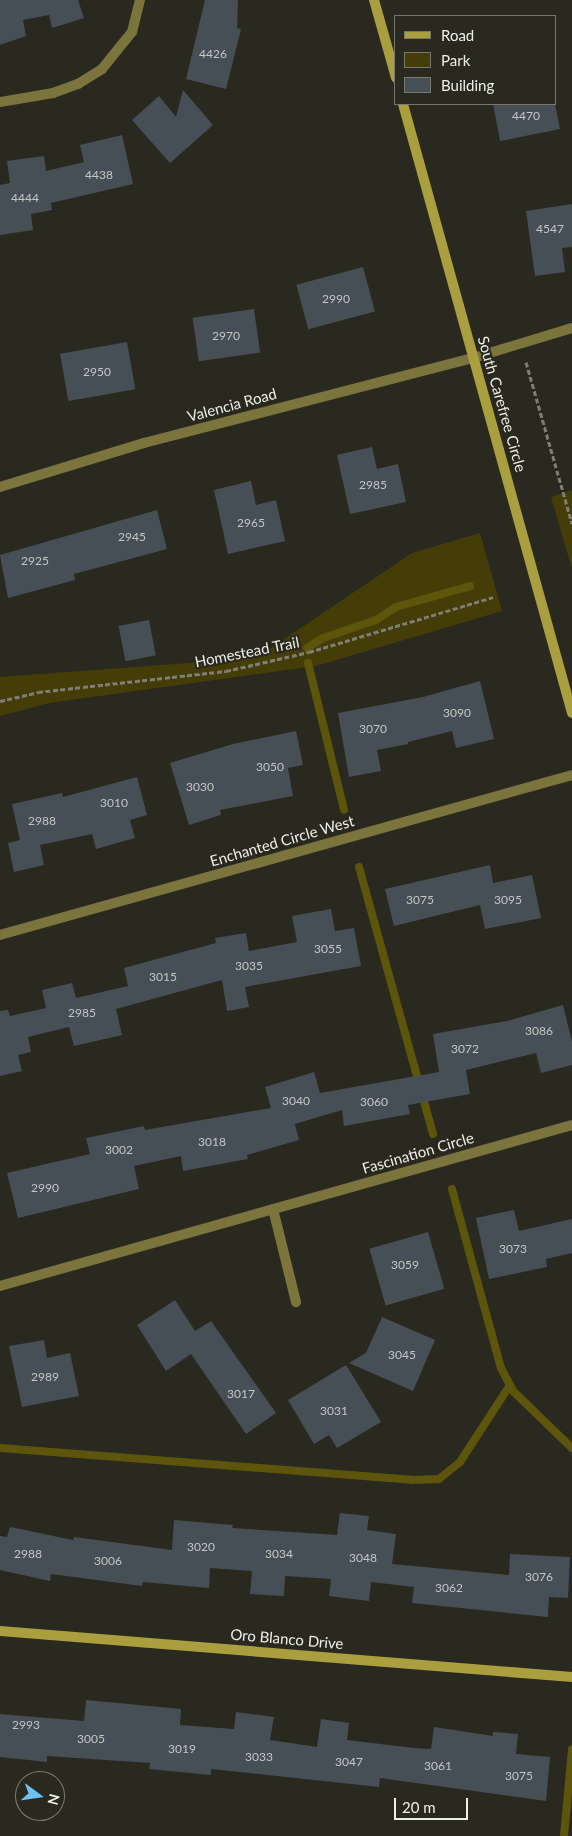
<!DOCTYPE html>
<html>
<head>
<meta charset="utf-8">
<style>
  body { margin:0 }
  #map { position:relative; width:572px; height:1836px; overflow:hidden; background:#2a2920; font-family:Lato,sans-serif }
  div>[style] { position:absolute }
  .green>* { inset:0; background:#443d07 }
  .stream>* { height:8px; margin:-4px; padding:0 4px; transform-origin:4px; border-radius:4px; background:#5d550b }
  .building>* { inset:0; background:#454f55; transform-origin:0 0 }
  .path>* { height:3px; margin-top:-1.5px; transform-origin:0; background:repeating-linear-gradient(90deg,#7e7d76 0 5px,transparent 0 7.5px) }
  .street>* { height:10px; margin:-5px; padding:0 5px; transform-origin:5px; border-radius:5px; background:#7b743c }
  .secondary>* { height:10px; margin:-5px; padding:0 5px; transform-origin:5px; border-radius:5px; background:#aa9e3f }
  span { translate:-50% -50%; white-space:nowrap; text-align:center; line-height:1.15; -webkit-text-stroke:4px #2a2920; paint-order:stroke }
  .number-label { font-size:12px; color:#c4c7c4 }
  .number-label span { -webkit-text-stroke-width:0 }
  .street-label { font-size:15px; color:#efefe9 }
  .legend { position:absolute; left:394px; top:15px; width:162px; height:90px; box-sizing:border-box; background:#2a2920; border:1px solid #797870; margin:0; padding:6px 9px; list-style:none; font-size:15px; color:#efefe9 }
  .legend li { display:flex; align-items:center; gap:10px; height:25px }
  .legend b { width:25px; border:1px solid #797870 }
  .north { position:absolute; left:15px; top:1771px; width:50px; height:50px; box-sizing:border-box; background:#2a2920; border:1px solid #797870; border-radius:50%; rotate:104deg; font-size:14px; font-weight:700; line-height:20px; text-align:center; color:#efefe9 }
  .north::after { content:''; display:block; margin:auto; width:18px; height:22px; background:#6ec2f3; clip-path:polygon(50% 0,100% 100%,50% 72%,0 100%) }
  .scale { position:absolute; left:394px; top:1798px; width:74px; height:22px; box-sizing:border-box; border:2px solid #efefe9; border-top:0; padding-left:6px; font-size:15px; line-height:18px; white-space:nowrap; color:#efefe9; -webkit-text-stroke:4px #2a2920; paint-order:stroke }
</style>
</head>
<body>
<div id="map">
  <div class="green">
    <div style="clip-path:polygon(572px 490px,572px 569px,551px 497px)"></div>
    <div style="clip-path:polygon(480px 533px,502px 611px,316px 666px,49px 703px,0 716px,0 677px,256px 658px,412px 553px)"></div>
  </div>
  <div class="stream">
    <div style="left:307px;top:648px;width:19px;rotate:-32deg"></div>
    <div style="left:323px;top:638px;width:56px;rotate:-18.8deg"></div>
    <div style="left:376px;top:620px;width:24px;rotate:-33deg"></div>
    <div style="left:396px;top:607px;width:77px;rotate:-15.8deg"></div>
    <div style="left:308px;top:663px;width:151px;rotate:76.2deg"></div>
    <div style="left:359px;top:867px;width:277px;rotate:74.5deg"></div>
    <div style="left:452px;top:1189px;width:186px;rotate:74.7deg"></div>
    <div style="left:501px;top:1368px;width:27px;rotate:62deg"></div>
    <div style="left:514px;top:1392px;width:81px;rotate:44deg"></div>
    <div style="left:0;top:1448px;width:413px;rotate:4.4deg"></div>
    <div style="left:412px;top:1480px;width:27px;rotate:-2deg"></div>
    <div style="left:439px;top:1479px;width:27px;rotate:-39deg"></div>
    <div style="left:460px;top:1462px;width:92px;rotate:-57deg"></div>
    <div style="left:564px;top:1836px;width:87px;rotate:-84.7deg"></div>
  </div>
  <div class="building">
    <div style="clip-path:polygon(0 0,78px 0,84px 18px,52px 28px,49px 15px,23px 20px,26px 36px,0 45px)"></div>
    <div style="clip-path:polygon(205px 0,238px 0,237px 28px,241px 29px,226px 89px,186px 79px)"></div>
    <div style="clip-path:polygon(183px 90px,213px 125px,170px 163px,132px 120px,159px 96px,176px 117px)"></div>
    <div style="clip-path:polygon(493px 104px,555px 104px,560px 129px,500px 141px)"></div>
    <div style="clip-path:polygon(122px 135px,133px 184px,51px 203px,52px 210px,31px 214px,33px 230px,0 235px,0 185px,10px 183px,7px 161px,44px 156px,46px 171px,84px 162px,80px 145px)"></div>
    <div style="clip-path:polygon(572px 204px,572px 247px,562px 248px,565px 272px,535px 276px,526px 211px)"></div>
    <div style="left:363px;top:267px;width:46px;height:69px;rotate:75deg"></div>
    <div style="left:254px;top:309px;width:44px;height:62px;rotate:82deg"></div>
    <div style="left:127px;top:342px;width:48px;height:68px;rotate:80deg"></div>
    <div style="clip-path:polygon(372px 447px,377px 469px,398px 464px,406px 502px,350px 514px,337px 455px)"></div>
    <div style="clip-path:polygon(251px 481px,256px 505px,276px 500px,285px 541px,228px 554px,214px 490px)"></div>
    <div style="clip-path:polygon(157px 510px,167px 549px,74px 574px,75px 580px,8px 598px,0 555px)"></div>
    <div style="left:149px;top:620px;width:36px;height:31px;rotate:79deg"></div>
    <div style="clip-path:polygon(480px 681px,494px 739px,456px 748px,452px 731px,408px 742px,408px 744px,377px 750px,381px 771px,349px 777px,338px 713px,423px 697px)"></div>
    <div style="clip-path:polygon(296px 731px,303px 765px,288px 768px,293px 796px,220px 810px,221px 815px,189px 825px,170px 763px,233px 744px)"></div>
    <div style="clip-path:polygon(137px 777px,147px 815px,130px 820px,135px 838px,96px 849px,92px 834px,40px 845px,44px 865px,14px 872px,8px 843px,20px 840px,12px 804px,62px 793px,63px 797px)"></div>
    <div style="clip-path:polygon(490px 865px,493px 883px,532px 875px,541px 918px,485px 929px,480px 905px,394px 926px,385px 889px)"></div>
    <div style="clip-path:polygon(331px 909px,335px 931px,354px 928px,361px 966px,245px 987px,249px 1007px,227px 1011px,222px 980px,116px 1009px,122px 1035px,74px 1046px,69px 1027px,28px 1037px,31px 1052px,18px 1055px,22px 1071px,0 1076px,0 1011px,8px 1010px,10px 1016px,46px 1008px,42px 990px,72px 983px,76px 998px,128px 986px,124px 968px,216px 943px,215px 938px,246px 933px,249px 951px,297px 942px,292px 916px)"></div>
    <div style="clip-path:polygon(563px 1005px,572px 1042px,572px 1065px,541px 1073px,536px 1053px,466px 1070px,470px 1094px,408px 1105px,410px 1114px,344px 1126px,342px 1110px,295px 1124px,299px 1140px,247px 1155px,248px 1159px,183px 1171px,181px 1156px,134px 1166px,139px 1189px,18px 1218px,7px 1173px,90px 1154px,86px 1138px,144px 1126px,145px 1130px,271px 1108px,265px 1087px,314px 1072px,320px 1093px,439px 1072px,433px 1034px,507px 1021px)"></div>
    <div style="clip-path:polygon(514px 1210px,519px 1231px,572px 1219px,572px 1253px,546px 1259px,547px 1267px,489px 1279px,476px 1218px)"></div>
    <div style="left:428px;top:1232px;width:59px;height:61px;rotate:74deg"></div>
    <div style="clip-path:polygon(175px 1300px,195px 1331px,211px 1321px,276px 1413px,246px 1434px,191px 1354px,166px 1371px,137px 1325px)"></div>
    <div style="clip-path:polygon(382px 1317px,435px 1340px,413px 1391px,349px 1363px,366px 1353px)"></div>
    <div style="clip-path:polygon(44px 1340px,47px 1358px,70px 1353px,79px 1396px,22px 1407px,9px 1346px)"></div>
    <div style="clip-path:polygon(346px 1365px,381px 1422px,337px 1448px,329px 1435px,314px 1444px,288px 1400px)"></div>
    <div style="clip-path:polygon(340px 1513px,369px 1516px,367px 1530px,396px 1534px,392px 1564px,509px 1575px,510px 1554px,570px 1557px,568px 1598px,549px 1597px,548px 1617px,412px 1603px,414px 1587px,371px 1582px,369px 1601px,329px 1596px,331px 1579px,285px 1576px,284px 1596px,250px 1594px,252px 1571px,210px 1568px,209px 1588px,143px 1582px,142px 1586px,51px 1574px,50px 1581px,0 1570px,0 1536px,7px 1537px,10px 1527px,73px 1540px,74px 1537px,172px 1550px,174px 1520px,233px 1525px,232px 1528px,337px 1535px)"></div>
    <div style="clip-path:polygon(86px 1700px,181px 1709px,180px 1725px,234px 1729px,236px 1712px,274px 1717px,270px 1740px,317px 1747px,321px 1719px,349px 1723px,347px 1740px,414px 1748px,431px 1749px,434px 1727px,493px 1736px,493px 1732px,518px 1734px,516px 1754px,550px 1757px,546px 1801px,380px 1778px,379px 1787px,211px 1769px,211px 1775px,149px 1769px,150px 1763px,47px 1756px,47px 1762px,0 1757px,0 1714px,84px 1721px)"></div>
  </div>
  <div class="path">
    <div style="left:526px;top:362px;width:168px;rotate:74.1deg"></div>
    <div style="left:0;top:701px;width:39px;rotate:-13deg"></div>
    <div style="left:38px;top:692px;width:189px;rotate:-6.4deg"></div>
    <div style="left:226px;top:671px;width:85px;rotate:-12.9deg"></div>
    <div style="left:309px;top:652px;width:192px;rotate:-16.6deg"></div>
  </div>
  <div class="street">
    <div style="left:0;top:102px;width:54px;rotate:-9.6deg"></div>
    <div style="left:53px;top:93px;width:27px;rotate:-20deg"></div>
    <div style="left:78px;top:84px;width:28px;rotate:-32deg"></div>
    <div style="left:102px;top:69px;width:48px;rotate:-51deg"></div>
    <div style="left:132px;top:32px;width:33px;rotate:-76deg"></div>
    <div style="left:0;top:487px;width:151px;rotate:-17deg"></div>
    <div style="left:144px;top:443px;width:340px;rotate:-14.5deg"></div>
    <div style="left:473px;top:358px;width:103px;rotate:-16.9deg"></div>
    <div style="left:0;top:935px;width:594px;rotate:-15.63deg"></div>
    <div style="left:273px;top:1209px;width:96px;rotate:76.1deg"></div>
    <div style="left:0;top:1286px;width:594px;rotate:-15.72deg"></div>
  </div>
  <div class="secondary">
    <div style="left:374px;top:0;width:81px;rotate:74.2deg"></div>
    <div style="left:403px;top:104px;width:632px;rotate:74.49deg"></div>
    <div style="left:0;top:1631px;width:574px;rotate:4.6deg"></div>
  </div>
  <div class="number-label">
    <span style="left:213px;top:54px">4426</span>
    <span style="left:526px;top:116px">4470</span>
    <span style="left:99px;top:175px">4438</span>
    <span style="left:25px;top:198px">4444</span>
    <span style="left:550px;top:229px">4547</span>
    <span style="left:336px;top:299px">2990</span>
    <span style="left:226px;top:336px">2970</span>
    <span style="left:97px;top:372px">2950</span>
    <span style="left:373px;top:485px">2985</span>
    <span style="left:251px;top:523px">2965</span>
    <span style="left:132px;top:537px">2945</span>
    <span style="left:35px;top:561px">2925</span>
    <span style="left:457px;top:713px">3090</span>
    <span style="left:373px;top:729px">3070</span>
    <span style="left:270px;top:767px">3050</span>
    <span style="left:200px;top:787px">3030</span>
    <span style="left:114px;top:803px">3010</span>
    <span style="left:42px;top:821px">2988</span>
    <span style="left:420px;top:900px">3075</span>
    <span style="left:508px;top:900px">3095</span>
    <span style="left:328px;top:949px">3055</span>
    <span style="left:249px;top:966px">3035</span>
    <span style="left:163px;top:977px">3015</span>
    <span style="left:82px;top:1013px">2985</span>
    <span style="left:539px;top:1031px">3086</span>
    <span style="left:465px;top:1049px">3072</span>
    <span style="left:296px;top:1101px">3040</span>
    <span style="left:374px;top:1102px">3060</span>
    <span style="left:212px;top:1142px">3018</span>
    <span style="left:119px;top:1150px">3002</span>
    <span style="left:45px;top:1188px">2990</span>
    <span style="left:513px;top:1249px">3073</span>
    <span style="left:405px;top:1265px">3059</span>
    <span style="left:402px;top:1355px">3045</span>
    <span style="left:45px;top:1377px">2989</span>
    <span style="left:241px;top:1394px">3017</span>
    <span style="left:334px;top:1411px">3031</span>
    <span style="left:201px;top:1547px">3020</span>
    <span style="left:28px;top:1554px">2988</span>
    <span style="left:279px;top:1554px">3034</span>
    <span style="left:363px;top:1558px">3048</span>
    <span style="left:108px;top:1561px">3006</span>
    <span style="left:539px;top:1577px">3076</span>
    <span style="left:449px;top:1588px">3062</span>
    <span style="left:26px;top:1725px">2993</span>
    <span style="left:91px;top:1739px">3005</span>
    <span style="left:182px;top:1749px">3019</span>
    <span style="left:259px;top:1757px">3033</span>
    <span style="left:349px;top:1762px">3047</span>
    <span style="left:438px;top:1766px">3061</span>
    <span style="left:519px;top:1776px">3075</span>
  </div>
  <div class="street-label">
    <span style="left:502px;top:404px;rotate:74deg">South Carefree Circle</span>
    <span style="left:232px;top:405px;rotate:-15deg">Valencia Road</span>
    <span style="left:247px;top:652px;rotate:-11deg">Homestead Trail</span>
    <span style="left:282px;top:841px;rotate:-16deg">Enchanted Circle West</span>
    <span style="left:418px;top:1153px;rotate:-16deg">Fascination Circle</span>
    <span style="left:287px;top:1639px;rotate:5deg">Oro Blanco Drive</span>
  </div>
  <ul class="legend">
  <li><b style="height:6px;background:#aa9e3f"></b>Road</li>
  <li><b style="height:14px;background:#443d07"></b>Park</li>
  <li><b style="height:14px;background:#454f55"></b>Building</li>
  </ul>
  <div class="north">N</div>
  <div class="scale">20 m</div>
</div>
</body>
</html>
